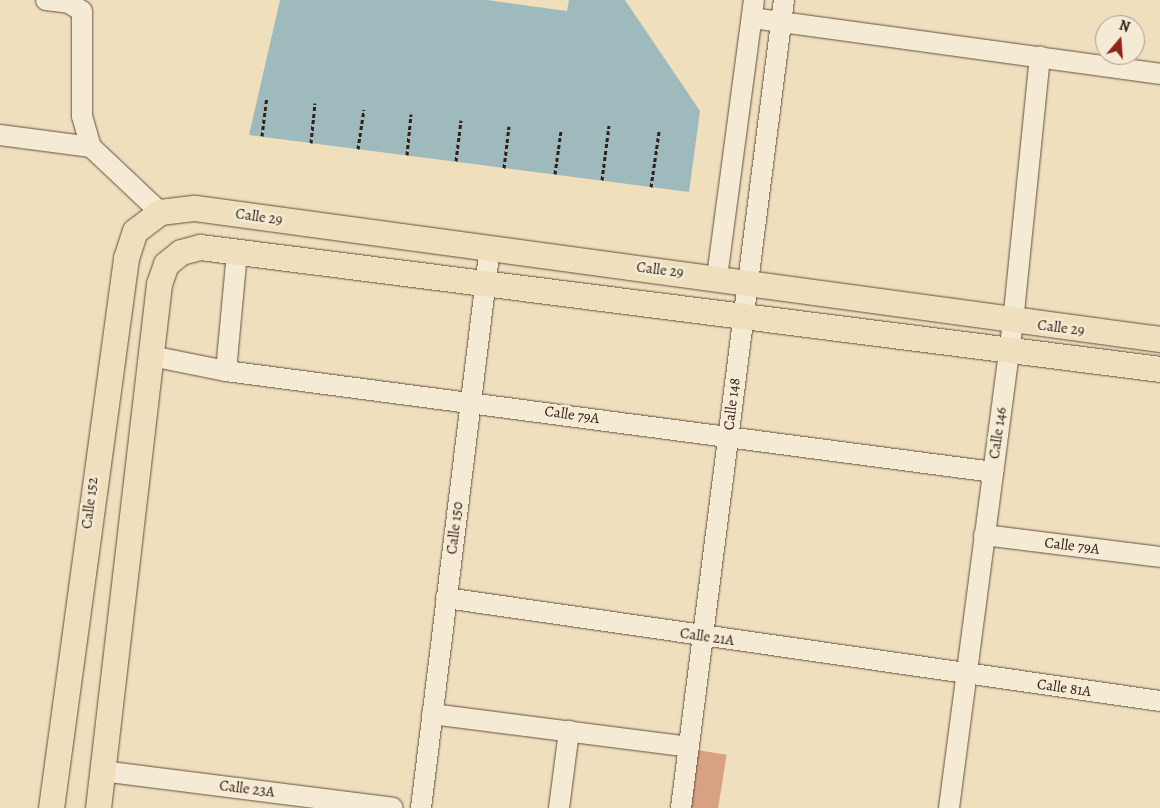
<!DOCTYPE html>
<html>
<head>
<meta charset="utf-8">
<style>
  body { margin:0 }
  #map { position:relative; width:1160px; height:808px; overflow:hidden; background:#f0dfbd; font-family:Alegreya,serif }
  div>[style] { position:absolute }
  .water>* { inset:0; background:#9fbabc }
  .pier>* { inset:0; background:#f0dfbd }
  .building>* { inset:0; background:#d8a183; transform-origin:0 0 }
  .path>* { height:3px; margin-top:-1.5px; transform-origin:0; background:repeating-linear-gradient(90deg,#312119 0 4px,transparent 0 6.5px) }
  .roads { filter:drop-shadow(0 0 1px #615042) drop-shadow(0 0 1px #615042) }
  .minor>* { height:20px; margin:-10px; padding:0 10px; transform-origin:10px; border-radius:10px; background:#f5ead4 }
  .major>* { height:25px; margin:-12.5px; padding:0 12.5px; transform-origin:12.5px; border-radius:12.5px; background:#f0dfbd }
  span { translate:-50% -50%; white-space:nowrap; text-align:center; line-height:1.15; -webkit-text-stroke:5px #f5ead4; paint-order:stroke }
  .street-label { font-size:15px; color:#312119 }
  .north { position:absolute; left:1095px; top:15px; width:50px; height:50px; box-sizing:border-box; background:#f5ead4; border:1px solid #a79a89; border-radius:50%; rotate:18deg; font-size:14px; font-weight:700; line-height:20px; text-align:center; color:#312119 }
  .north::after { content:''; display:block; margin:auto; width:18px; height:22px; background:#8f2418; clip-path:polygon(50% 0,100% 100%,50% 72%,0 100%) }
</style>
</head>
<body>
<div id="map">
  <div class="water">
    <div style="clip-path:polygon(280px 0,625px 0,700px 111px,689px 192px,249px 135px)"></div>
  </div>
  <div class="pier">
    <div style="clip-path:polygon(487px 0,569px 0,567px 11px)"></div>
  </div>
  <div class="building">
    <div style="left:697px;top:750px;width:30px;height:59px;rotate:9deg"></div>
  </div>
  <div class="path">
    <div style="left:262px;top:136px;width:38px;rotate:-83deg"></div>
    <div style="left:311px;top:143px;width:40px;rotate:-84.3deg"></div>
    <div style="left:358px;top:149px;width:40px;rotate:-81.5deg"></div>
    <div style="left:407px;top:155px;width:41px;rotate:-84.4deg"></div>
    <div style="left:456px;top:161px;width:41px;rotate:-83deg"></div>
    <div style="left:504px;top:168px;width:42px;rotate:-83.2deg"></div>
    <div style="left:555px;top:174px;width:43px;rotate:-82.1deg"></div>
    <div style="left:602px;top:180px;width:55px;rotate:-82.7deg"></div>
    <div style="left:651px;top:187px;width:56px;rotate:-81.7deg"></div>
  </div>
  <div class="roads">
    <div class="minor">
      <div style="left:46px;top:0;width:23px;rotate:7deg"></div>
      <div style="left:69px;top:3px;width:15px;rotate:32deg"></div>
      <div style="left:82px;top:11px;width:105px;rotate:90deg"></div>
      <div style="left:82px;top:116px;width:32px;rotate:74deg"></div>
      <div style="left:91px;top:147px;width:95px;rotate:43.3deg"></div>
      <div style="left:752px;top:18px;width:412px;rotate:7.8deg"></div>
      <div style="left:0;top:135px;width:92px;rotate:7.5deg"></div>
      <div style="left:717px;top:277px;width:279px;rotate:-82.4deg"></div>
      <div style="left:151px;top:356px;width:76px;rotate:11.3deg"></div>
      <div style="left:226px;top:371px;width:774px;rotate:7.5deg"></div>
      <div style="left:226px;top:371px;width:120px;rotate:-84.7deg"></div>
      <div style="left:984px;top:535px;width:177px;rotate:7.1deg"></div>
      <div style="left:446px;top:598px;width:721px;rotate:8.21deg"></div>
      <div style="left:432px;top:714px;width:259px;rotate:7.3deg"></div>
      <div style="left:102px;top:771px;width:293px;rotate:7.2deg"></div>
      <div style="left:421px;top:808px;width:565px;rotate:-82.99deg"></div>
      <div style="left:559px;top:808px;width:78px;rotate:-82.6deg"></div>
      <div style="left:681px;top:808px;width:815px;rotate:-82.74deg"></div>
      <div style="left:949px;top:808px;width:490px;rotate:-82.5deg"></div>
      <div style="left:1013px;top:322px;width:267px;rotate:-84.2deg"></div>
    </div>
    <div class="major">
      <div style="left:51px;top:808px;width:555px;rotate:-82.23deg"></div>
      <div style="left:126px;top:258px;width:28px;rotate:-72deg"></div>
      <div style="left:135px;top:231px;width:31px;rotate:-37deg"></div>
      <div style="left:160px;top:212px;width:35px;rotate:-7deg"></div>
      <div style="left:195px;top:208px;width:974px;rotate:7.73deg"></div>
      <div style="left:98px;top:808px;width:528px;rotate:-83.36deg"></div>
      <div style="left:159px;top:284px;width:21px;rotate:-71deg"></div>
      <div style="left:166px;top:264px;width:19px;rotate:-39deg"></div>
      <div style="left:181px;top:252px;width:20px;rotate:-15deg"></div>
      <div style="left:200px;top:247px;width:968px;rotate:7.24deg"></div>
    </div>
  </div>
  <div class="street-label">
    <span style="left:259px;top:217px;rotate:8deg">Calle 29</span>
    <span style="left:660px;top:270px;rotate:7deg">Calle 29</span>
    <span style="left:1061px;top:328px;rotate:7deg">Calle 29</span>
    <span style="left:732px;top:404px;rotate:-83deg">Calle 148</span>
    <span style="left:572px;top:415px;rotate:8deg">Calle 79A</span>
    <span style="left:998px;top:433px;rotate:-82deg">Calle 146</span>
    <span style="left:90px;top:503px;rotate:-83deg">Calle 152</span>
    <span style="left:455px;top:528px;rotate:-83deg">Calle 150</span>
    <span style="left:1072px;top:546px;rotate:7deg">Calle 79A</span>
    <span style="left:707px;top:637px;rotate:8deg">Calle 21A</span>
    <span style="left:1064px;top:688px;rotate:8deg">Calle 81A</span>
    <span style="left:247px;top:789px;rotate:7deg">Calle 23A</span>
  </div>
  <div class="north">N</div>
</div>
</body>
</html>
